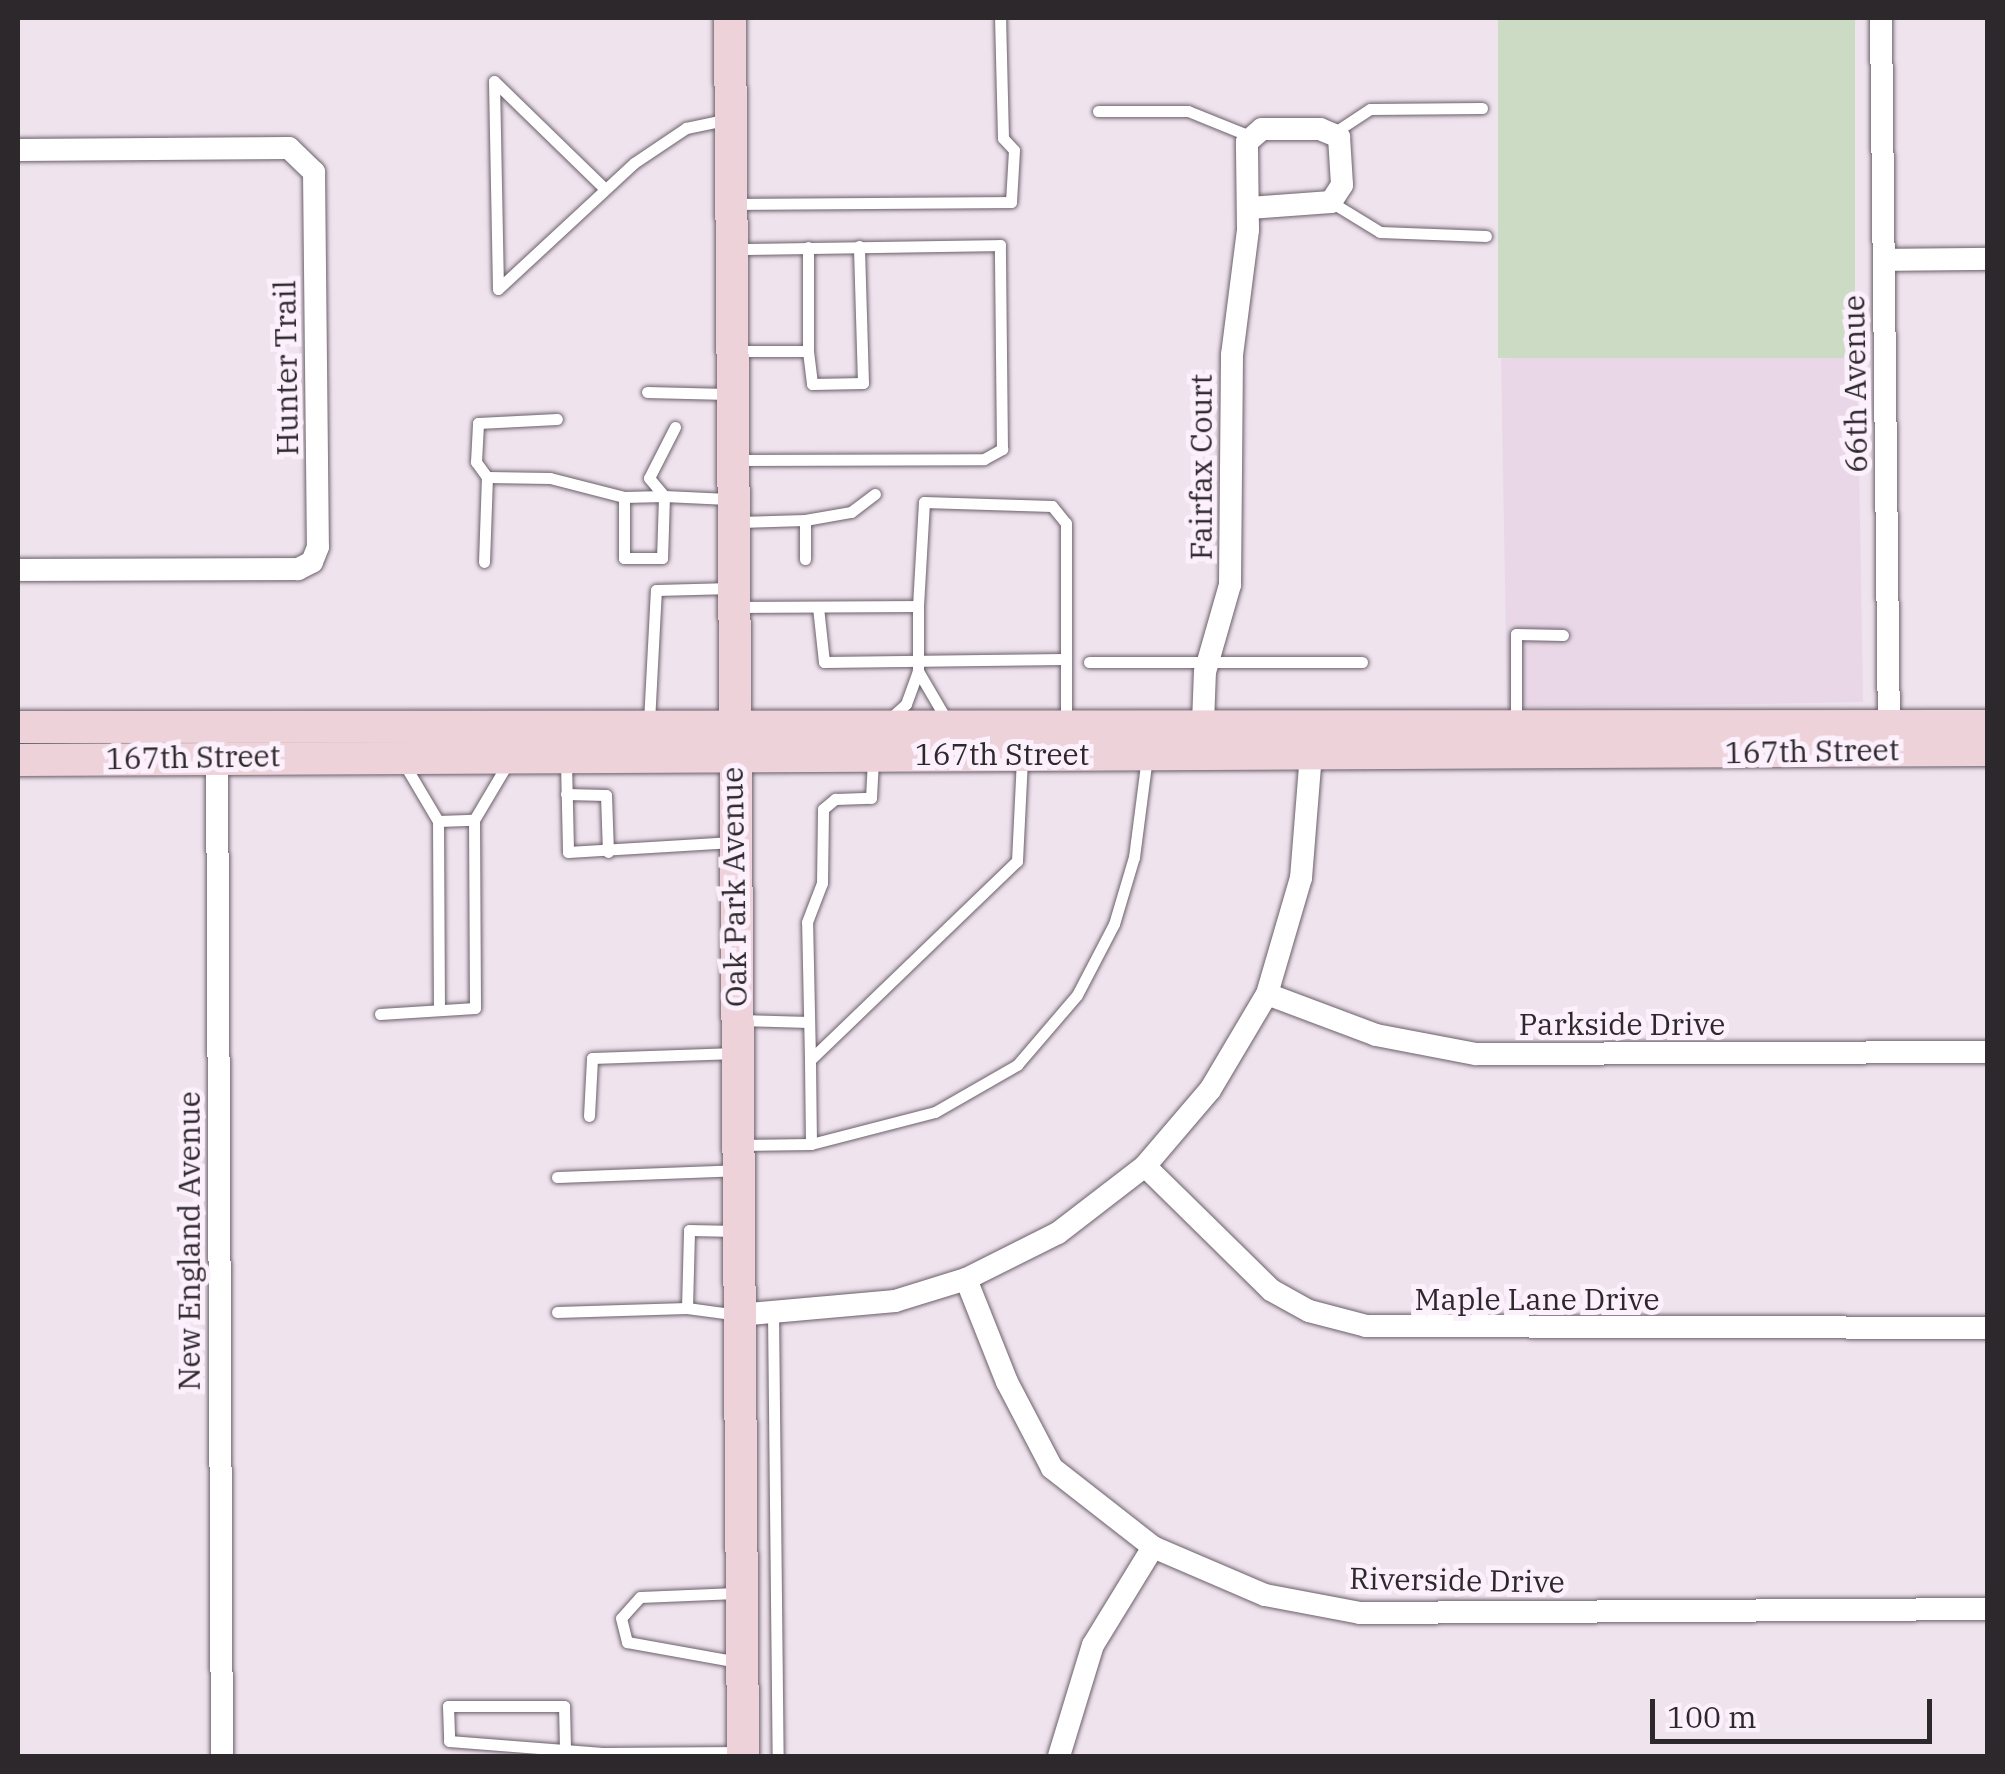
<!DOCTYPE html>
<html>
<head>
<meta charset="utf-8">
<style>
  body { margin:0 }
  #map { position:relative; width:2005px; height:1774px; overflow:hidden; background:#efe3ee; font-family:"IBM Plex Serif",serif }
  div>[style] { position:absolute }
  .industrial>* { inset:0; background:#e9d7e8; transform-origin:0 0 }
  .green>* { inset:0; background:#ccdbc3; transform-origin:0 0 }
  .roads { filter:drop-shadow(0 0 2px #6a606a) drop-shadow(0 0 2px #6a606a) }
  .lane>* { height:11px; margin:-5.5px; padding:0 5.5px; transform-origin:5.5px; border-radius:5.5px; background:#fff }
  .street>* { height:22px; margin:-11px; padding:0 11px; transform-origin:11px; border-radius:11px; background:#fff }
  .secondary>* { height:32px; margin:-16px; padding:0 16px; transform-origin:16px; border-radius:16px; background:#edd2d9 }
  span { translate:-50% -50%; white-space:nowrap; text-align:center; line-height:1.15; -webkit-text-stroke:10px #fcf0fc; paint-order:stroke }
  .street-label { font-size:30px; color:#2c282c }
  .frame { position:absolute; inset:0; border:20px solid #2c282c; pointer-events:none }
  .scale { position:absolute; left:1650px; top:1699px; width:282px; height:45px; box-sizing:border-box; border:5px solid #2c282c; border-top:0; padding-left:12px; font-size:30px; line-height:35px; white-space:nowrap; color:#2c282c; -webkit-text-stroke:8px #fcf0fc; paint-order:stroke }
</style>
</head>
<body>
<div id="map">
  <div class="industrial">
    <div style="left:1857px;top:352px;width:350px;height:356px;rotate:89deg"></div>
  </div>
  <div class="green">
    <div style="left:1498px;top:18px;width:357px;height:340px"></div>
  </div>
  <div class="roads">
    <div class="lane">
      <div style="left:494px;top:81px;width:208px;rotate:88.9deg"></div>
      <div style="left:498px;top:289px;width:185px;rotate:-42.8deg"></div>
      <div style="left:634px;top:163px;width:63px;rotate:-33.9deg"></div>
      <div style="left:686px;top:128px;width:44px;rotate:-11.8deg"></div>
      <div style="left:494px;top:81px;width:152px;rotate:44.2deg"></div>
      <div style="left:1098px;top:111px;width:90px"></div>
      <div style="left:1188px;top:111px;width:67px;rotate:22deg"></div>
      <div style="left:1335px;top:132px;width:42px;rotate:-33.3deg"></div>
      <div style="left:1370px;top:109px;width:112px;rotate:-0.5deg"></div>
      <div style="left:1331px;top:202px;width:57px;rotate:31.5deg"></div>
      <div style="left:1380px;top:232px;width:106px;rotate:2.2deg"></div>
      <div style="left:734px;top:204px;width:277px;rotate:-0.4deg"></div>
      <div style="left:1011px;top:202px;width:52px;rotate:-86.7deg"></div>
      <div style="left:1014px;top:150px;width:16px;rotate:-133deg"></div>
      <div style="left:1003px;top:138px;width:120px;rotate:-91.4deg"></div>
      <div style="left:734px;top:351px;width:74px"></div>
      <div style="left:808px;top:351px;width:33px;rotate:83deg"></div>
      <div style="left:812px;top:384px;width:51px;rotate:-1.1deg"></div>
      <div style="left:863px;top:383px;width:137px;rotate:-91.7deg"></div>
      <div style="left:808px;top:351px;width:104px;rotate:-90deg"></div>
      <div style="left:647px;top:392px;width:81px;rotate:1.4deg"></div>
      <div style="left:675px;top:427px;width:57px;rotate:117deg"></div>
      <div style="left:649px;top:478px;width:23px;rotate:50deg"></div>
      <div style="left:664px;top:496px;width:62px;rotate:91.8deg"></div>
      <div style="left:662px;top:558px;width:38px;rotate:180deg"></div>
      <div style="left:624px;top:558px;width:61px;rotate:-90deg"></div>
      <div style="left:624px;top:497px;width:40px;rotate:-1.4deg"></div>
      <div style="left:664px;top:496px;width:64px;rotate:2.7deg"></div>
      <div style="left:736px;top:460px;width:248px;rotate:-0.2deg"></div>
      <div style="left:984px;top:459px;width:21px;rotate:-29deg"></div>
      <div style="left:1002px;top:449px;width:204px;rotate:-90.6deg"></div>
      <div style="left:1000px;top:245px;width:264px;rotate:179.1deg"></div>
      <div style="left:487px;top:477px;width:19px;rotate:-126deg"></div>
      <div style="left:476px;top:462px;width:39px;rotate:-87deg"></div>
      <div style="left:478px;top:423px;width:79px;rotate:-2.9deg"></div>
      <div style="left:805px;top:520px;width:47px;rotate:-9.9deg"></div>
      <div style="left:851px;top:512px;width:30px;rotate:-37deg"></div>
      <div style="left:739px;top:522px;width:66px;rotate:-1.7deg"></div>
      <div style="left:805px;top:520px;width:39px;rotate:90deg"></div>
      <div style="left:484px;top:562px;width:85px;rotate:-88deg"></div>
      <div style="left:487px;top:477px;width:63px;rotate:0.9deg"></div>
      <div style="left:550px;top:478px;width:76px;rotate:14.4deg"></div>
      <div style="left:918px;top:606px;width:104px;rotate:-86.7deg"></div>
      <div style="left:924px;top:502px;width:128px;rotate:1.8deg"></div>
      <div style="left:1052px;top:506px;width:22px;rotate:51deg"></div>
      <div style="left:1066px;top:523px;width:200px;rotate:90deg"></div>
      <div style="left:737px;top:607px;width:181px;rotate:-0.3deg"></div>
      <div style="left:918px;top:606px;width:65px;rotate:90deg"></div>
      <div style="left:918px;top:671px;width:35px;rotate:110deg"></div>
      <div style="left:906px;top:704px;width:25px;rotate:138deg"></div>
      <div style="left:818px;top:607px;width:55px;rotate:83.8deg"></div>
      <div style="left:824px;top:662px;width:239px;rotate:-0.7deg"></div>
      <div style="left:1089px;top:662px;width:273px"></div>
      <div style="left:918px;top:671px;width:56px;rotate:59.7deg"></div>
      <div style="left:649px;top:722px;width:132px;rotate:-87deg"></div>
      <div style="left:656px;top:590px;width:76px;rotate:-1.5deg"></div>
      <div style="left:1516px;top:722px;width:88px;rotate:-90deg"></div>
      <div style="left:1516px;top:634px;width:47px;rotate:1.2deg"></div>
      <div style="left:403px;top:762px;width:69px;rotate:59.3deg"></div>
      <div style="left:438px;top:821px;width:189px;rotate:89.7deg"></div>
      <div style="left:566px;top:762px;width:90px;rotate:88.7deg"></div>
      <div style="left:568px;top:852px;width:165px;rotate:-3.5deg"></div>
      <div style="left:566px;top:794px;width:40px;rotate:1.4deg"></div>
      <div style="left:606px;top:795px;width:57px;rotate:88deg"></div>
      <div style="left:438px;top:821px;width:36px;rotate:-2deg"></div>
      <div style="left:380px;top:1014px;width:95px;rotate:-3.6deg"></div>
      <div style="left:475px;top:1008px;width:188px;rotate:-90.3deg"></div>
      <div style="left:474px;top:820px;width:69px;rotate:-59.3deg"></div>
      <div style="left:740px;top:1020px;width:69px;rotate:1.7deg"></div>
      <div style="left:810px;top:1060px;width:138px;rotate:-91.2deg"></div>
      <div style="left:807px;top:922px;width:42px;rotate:-69deg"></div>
      <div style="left:822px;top:883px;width:74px;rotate:-89.2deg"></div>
      <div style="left:823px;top:809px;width:16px;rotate:-40deg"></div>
      <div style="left:835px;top:799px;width:36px;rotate:-2deg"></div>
      <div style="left:871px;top:798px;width:38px;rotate:-87deg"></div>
      <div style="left:589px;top:1116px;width:58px;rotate:-87deg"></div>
      <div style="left:592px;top:1058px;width:144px;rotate:-2deg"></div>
      <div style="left:811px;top:1144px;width:128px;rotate:-14.5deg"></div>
      <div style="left:935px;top:1112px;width:95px;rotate:-29.8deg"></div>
      <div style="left:1017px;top:1065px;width:92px;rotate:-49.4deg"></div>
      <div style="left:1077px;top:995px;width:80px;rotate:-62.5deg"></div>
      <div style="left:1114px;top:924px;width:70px;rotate:-73.4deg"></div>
      <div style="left:1134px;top:857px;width:101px;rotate:-82.6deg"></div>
      <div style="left:740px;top:1145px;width:71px;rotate:-0.8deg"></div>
      <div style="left:811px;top:1144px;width:84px;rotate:-90.7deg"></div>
      <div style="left:810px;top:1060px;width:287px;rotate:-43.9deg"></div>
      <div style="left:1017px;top:861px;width:102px;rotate:-87.2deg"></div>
      <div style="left:557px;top:1177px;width:180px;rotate:-2.2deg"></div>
      <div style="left:687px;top:1308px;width:78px;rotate:-88.5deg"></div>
      <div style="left:689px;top:1230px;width:48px;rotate:1.2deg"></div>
      <div style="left:557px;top:1312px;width:130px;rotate:-1.8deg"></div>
      <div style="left:687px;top:1308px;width:51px;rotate:7.8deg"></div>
      <div style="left:773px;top:1312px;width:444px;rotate:89.4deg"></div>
      <div style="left:736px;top:1593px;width:96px;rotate:177.6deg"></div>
      <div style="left:640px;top:1597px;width:28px;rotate:132deg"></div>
      <div style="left:621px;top:1618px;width:25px;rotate:76deg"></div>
      <div style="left:627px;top:1642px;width:113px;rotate:10.2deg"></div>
      <div style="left:565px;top:1749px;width:43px;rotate:-91.3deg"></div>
      <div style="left:564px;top:1706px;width:116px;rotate:180deg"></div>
      <div style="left:448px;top:1706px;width:35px;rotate:88deg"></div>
      <div style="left:449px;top:1741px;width:154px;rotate:4.5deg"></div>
      <div style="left:603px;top:1753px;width:136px;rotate:-0.4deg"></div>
    </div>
    <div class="street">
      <div style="left:1881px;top:18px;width:719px;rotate:89.36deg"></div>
      <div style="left:18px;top:150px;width:271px;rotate:-0.4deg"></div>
      <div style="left:289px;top:148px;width:35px;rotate:44deg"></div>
      <div style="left:314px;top:172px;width:375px;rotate:89.4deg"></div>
      <div style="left:318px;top:547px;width:16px;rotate:112deg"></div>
      <div style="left:312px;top:562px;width:16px;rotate:153deg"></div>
      <div style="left:298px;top:569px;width:280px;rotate:179.8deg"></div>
      <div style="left:1884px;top:260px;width:104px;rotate:-0.6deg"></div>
      <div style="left:1203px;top:723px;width:51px;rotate:-87.8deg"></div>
      <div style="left:1205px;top:672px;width:91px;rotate:-74deg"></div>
      <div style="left:1230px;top:585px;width:230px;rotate:-89.5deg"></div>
      <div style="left:1232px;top:355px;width:126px;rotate:-82.7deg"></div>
      <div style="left:1248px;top:230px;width:88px;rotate:-90.7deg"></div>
      <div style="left:1247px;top:142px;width:20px;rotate:-41deg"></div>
      <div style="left:1262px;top:129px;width:58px"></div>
      <div style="left:1320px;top:129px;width:21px;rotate:23deg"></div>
      <div style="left:1339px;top:137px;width:48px;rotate:86.4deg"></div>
      <div style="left:1342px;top:185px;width:20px;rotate:123deg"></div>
      <div style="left:1331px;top:202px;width:82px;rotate:175.8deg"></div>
      <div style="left:217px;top:748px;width:1008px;rotate:89.72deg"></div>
      <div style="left:1267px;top:994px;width:116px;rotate:20.6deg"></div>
      <div style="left:1376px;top:1035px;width:102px;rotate:10.8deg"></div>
      <div style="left:1476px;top:1054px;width:512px;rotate:-0.22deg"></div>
      <div style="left:1145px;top:1166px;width:177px;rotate:44.5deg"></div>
      <div style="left:1271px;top:1290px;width:43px;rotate:28.9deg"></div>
      <div style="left:1309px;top:1311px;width:59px;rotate:14.7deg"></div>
      <div style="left:1366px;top:1326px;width:622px;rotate:0.18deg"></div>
      <div style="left:966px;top:1279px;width:111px;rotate:68.3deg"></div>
      <div style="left:1007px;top:1382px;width:97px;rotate:62.4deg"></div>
      <div style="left:1052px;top:1468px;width:128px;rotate:38deg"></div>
      <div style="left:1153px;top:1547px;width:122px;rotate:23.2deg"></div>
      <div style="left:1265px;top:1595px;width:97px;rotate:10.7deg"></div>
      <div style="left:1360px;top:1613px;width:628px;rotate:-0.36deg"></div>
      <div style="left:738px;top:1315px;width:158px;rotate:-5.1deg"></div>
      <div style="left:895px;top:1301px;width:74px;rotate:-17.2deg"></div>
      <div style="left:966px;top:1279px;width:103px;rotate:-26.6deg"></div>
      <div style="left:1058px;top:1233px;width:110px;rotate:-37.6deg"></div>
      <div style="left:1145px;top:1166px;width:100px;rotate:-49.5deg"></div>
      <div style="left:1210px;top:1090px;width:112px;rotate:-59.3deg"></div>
      <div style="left:1267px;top:994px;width:121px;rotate:-73.7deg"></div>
      <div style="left:1301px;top:878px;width:137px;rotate:-85.4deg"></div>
      <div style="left:1059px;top:1756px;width:116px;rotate:-73deg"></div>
      <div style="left:1093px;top:1645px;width:115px;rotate:-58.5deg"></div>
    </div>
    <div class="secondary">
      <div style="left:730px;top:18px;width:1738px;rotate:89.57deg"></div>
      <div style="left:18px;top:727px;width:1970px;rotate:-0.03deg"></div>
      <div style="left:18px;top:760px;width:1970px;rotate:-0.29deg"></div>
    </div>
  </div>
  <div class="street-label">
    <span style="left:286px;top:368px;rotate:-91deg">Hunter Trail</span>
    <span style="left:1855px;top:384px;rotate:-91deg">66th Avenue</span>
    <span style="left:1201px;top:467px;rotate:-90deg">Fairfax Court</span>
    <span style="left:1812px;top:751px;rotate:-1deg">167th Street</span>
    <span style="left:1002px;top:754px">167th Street</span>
    <span style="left:193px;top:757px;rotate:-1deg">167th Street</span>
    <span style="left:734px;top:887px;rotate:-91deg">Oak Park Avenue</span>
    <span style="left:1622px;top:1024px">Parkside Drive</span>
    <span style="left:189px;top:1241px;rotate:-90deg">New England Avenue</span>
    <span style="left:1537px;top:1299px">Maple Lane Drive</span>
    <span style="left:1457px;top:1580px;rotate:1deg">Riverside Drive</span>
  </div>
  <div class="frame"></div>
  <div class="scale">100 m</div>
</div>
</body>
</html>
